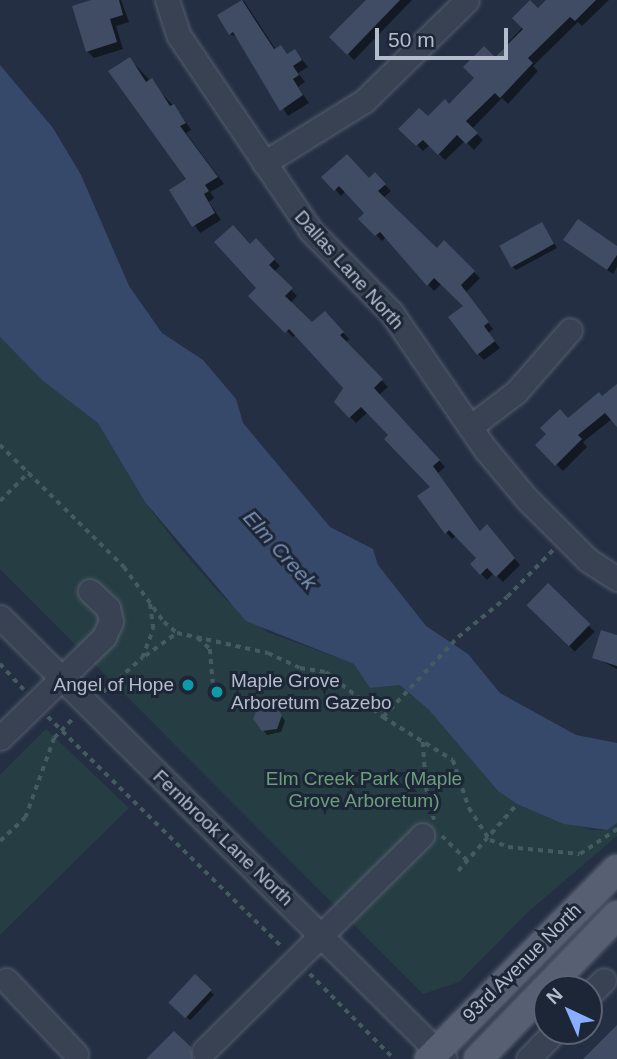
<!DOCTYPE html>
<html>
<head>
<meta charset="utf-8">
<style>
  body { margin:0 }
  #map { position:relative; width:617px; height:1059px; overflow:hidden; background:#242f43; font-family:Helvetica,sans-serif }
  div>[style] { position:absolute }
  .green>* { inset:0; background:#263e43 }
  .water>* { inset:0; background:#37496b }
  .shadow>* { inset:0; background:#0007; transform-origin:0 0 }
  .building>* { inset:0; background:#404c63; transform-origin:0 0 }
  .path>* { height:3.5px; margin-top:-1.75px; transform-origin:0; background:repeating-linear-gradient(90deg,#445b60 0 5px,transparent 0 10px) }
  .roads { filter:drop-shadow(0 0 2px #565f6f) drop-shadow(0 0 2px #565f6f) }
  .minor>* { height:23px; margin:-11.5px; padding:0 11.5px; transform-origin:11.5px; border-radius:11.5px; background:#394252 }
  .major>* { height:28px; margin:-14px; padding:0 14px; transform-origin:14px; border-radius:14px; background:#576072 }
  .dots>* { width:19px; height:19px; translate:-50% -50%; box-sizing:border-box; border:4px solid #1d2637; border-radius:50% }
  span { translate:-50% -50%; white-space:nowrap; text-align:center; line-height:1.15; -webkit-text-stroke:6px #1d2637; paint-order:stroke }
  .street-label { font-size:19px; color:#b5bdcc }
  .poi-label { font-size:19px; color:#b5bdcc }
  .left { translate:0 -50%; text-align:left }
  .right { translate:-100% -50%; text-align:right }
  .park-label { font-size:19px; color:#6b9f7a }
  .water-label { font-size:21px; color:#7b90b5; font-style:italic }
  .north { position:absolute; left:533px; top:975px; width:70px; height:70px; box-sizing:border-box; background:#1d2637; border:2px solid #5a6273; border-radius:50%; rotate:316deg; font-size:19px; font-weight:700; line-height:28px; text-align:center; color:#b5bdcc }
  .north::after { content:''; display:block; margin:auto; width:24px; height:32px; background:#88aeff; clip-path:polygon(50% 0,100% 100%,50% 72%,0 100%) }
  .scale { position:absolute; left:375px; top:28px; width:133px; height:32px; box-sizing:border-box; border:4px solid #b5bdcc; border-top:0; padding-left:9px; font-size:21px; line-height:24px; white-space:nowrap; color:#b5bdcc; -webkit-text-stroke:5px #1d2637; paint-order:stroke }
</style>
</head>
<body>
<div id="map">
  <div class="green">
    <div style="clip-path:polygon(0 337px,43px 381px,98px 423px,145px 502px,179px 547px,223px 597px,267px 632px,355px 664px,370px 688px,400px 685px,429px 710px,498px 791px,517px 804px,591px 830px,607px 830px,617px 823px,617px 836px,529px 911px,459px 982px,423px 994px,0 569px)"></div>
    <div style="clip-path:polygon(46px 729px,129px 808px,0 935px,0 775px)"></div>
  </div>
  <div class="water">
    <div style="clip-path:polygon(0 65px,53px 128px,81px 175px,129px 286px,162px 333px,203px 360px,236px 399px,243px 423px,330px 527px,373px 549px,378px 565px,426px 626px,468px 654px,500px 693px,576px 735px,617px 743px,617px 823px,607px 830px,564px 824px,517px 804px,498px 791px,429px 710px,400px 685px,370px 688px,354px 664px,246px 621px,145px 502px,98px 423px,43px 381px,0 337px)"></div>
  </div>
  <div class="shadow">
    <div style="clip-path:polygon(97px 0,121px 0,129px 22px,116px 26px,123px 49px,94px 58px,87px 51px)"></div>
    <div style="clip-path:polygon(369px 0,412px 0,354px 60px,331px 37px)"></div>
    <div style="clip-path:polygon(548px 0,609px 0,582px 26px,578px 22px,533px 66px,538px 71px,508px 104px,502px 98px,472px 129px,483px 140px,474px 150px,465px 141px,445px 160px,430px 145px,423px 151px,401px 129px,449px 106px)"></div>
    <div style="clip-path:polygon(244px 1px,276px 50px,281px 47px,288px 55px,295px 51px,308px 67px,298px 73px,305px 82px,298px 87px,309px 103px,288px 116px,239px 38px,230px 34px,219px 15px)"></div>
    <div style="clip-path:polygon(130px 59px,180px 113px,191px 130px,186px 133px,224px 184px,210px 192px,214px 198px,209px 202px,221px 220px,200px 233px,171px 190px,189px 180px)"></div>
    <div style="clip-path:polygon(324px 177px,381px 181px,391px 191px,383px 198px,437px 250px,444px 243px,480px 278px,466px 292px,493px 329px,488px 333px,500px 348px,484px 360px,478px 354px,466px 306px,442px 283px,434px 291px,386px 237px,382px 241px,361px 219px,366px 214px,346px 191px,341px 196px)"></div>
    <div style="clip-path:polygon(542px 224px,557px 248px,516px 270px,512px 266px)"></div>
    <div style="clip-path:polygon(256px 240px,280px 266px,274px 272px,297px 296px,290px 303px,312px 325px,325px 313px,349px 339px,345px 343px,388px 387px,379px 395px,445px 467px,438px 473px,481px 532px,493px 533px,520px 565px,503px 582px,494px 573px,487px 580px,472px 564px,479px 558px,457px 535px,452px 539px,446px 532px,432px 487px,391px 436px,368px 412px,356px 423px,336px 402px,345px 388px,296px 334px,293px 337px,251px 296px,259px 288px,250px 246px)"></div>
    <div style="clip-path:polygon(571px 245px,617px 248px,617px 267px,613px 274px)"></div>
    <div style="clip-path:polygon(617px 389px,617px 425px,612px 419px,583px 442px,587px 447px,563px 471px,537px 445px)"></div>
    <div style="left:548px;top:585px;width:66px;height:28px;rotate:45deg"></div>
    <div style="clip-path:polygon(617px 637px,617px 669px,594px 657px)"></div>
    <div style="clip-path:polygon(278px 710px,285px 721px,281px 732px,267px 735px,263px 730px)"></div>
    <div style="left:195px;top:977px;width:26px;height:35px;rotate:43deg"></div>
  </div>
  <div class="building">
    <div style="clip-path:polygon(91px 0,119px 0,123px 15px,110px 19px,117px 42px,86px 52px,72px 6px)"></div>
    <div style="clip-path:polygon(242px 0,274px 49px,281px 45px,287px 54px,295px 49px,302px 60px,293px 66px,299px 75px,293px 79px,303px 95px,280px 111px,233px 32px,229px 35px,217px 15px)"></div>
    <div style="clip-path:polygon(366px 0,400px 0,347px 55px,329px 37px)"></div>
    <div style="clip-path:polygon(530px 0,538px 8px,546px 0,596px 0,575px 21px,570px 17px,528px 58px,533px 63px,500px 98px,495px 93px,466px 121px,478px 133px,466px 144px,457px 135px,438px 155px,423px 140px,416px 146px,398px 129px,419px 108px,428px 116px,445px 99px,449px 104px,474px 78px,463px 67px,484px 46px,495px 57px,523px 29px,512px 18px)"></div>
    <div style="clip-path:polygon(130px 57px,146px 82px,152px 78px,170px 106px,174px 104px,186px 123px,180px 126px,218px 177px,205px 185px,209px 191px,204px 194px,215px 213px,192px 227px,169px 190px,186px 179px,108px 71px)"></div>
    <div style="clip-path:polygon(347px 154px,369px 178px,375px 172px,386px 184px,378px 191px,437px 248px,444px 240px,475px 271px,461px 285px,489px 322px,484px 326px,495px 341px,477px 355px,448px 317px,463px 306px,434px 278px,427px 286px,380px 232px,375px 236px,358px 219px,364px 213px,339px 186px,334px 191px,321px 177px)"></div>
    <div style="clip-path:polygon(578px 219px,617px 246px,617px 255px,607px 270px,563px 240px)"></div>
    <div style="left:542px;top:222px;width:25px;height:49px;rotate:61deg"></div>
    <div style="clip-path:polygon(233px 225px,250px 244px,256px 238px,275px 259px,269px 265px,293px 288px,285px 296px,312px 322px,325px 311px,344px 332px,340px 335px,383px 379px,374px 388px,440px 460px,433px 466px,480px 531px,487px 524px,515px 558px,496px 577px,487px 568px,480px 575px,470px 564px,476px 558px,449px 530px,445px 534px,417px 496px,430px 487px,384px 439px,388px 435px,361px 407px,349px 418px,334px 402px,343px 388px,289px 329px,285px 333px,248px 296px,256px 288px,214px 242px)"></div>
    <div style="clip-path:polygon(617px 384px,617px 427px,605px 413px,578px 435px,582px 439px,555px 466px,535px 445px,546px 434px,540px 428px,560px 409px,568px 418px,599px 392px,602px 396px)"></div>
    <div style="left:548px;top:583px;width:59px;height:31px;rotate:44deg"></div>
    <div style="clip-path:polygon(601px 630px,617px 635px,617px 666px,592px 658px)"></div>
    <div style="clip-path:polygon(274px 704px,282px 715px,277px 729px,262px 731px,253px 719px,259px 705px)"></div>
    <div style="left:195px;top:974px;width:23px;height:39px;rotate:43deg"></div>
    <div style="clip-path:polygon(617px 1025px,617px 1059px,583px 1059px)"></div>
    <div style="clip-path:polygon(174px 1031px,191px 1047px,193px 1059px,146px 1059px)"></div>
  </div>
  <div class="path">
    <div style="left:0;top:445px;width:174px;rotate:44.5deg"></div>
    <div style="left:124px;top:567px;width:68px;rotate:54deg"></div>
    <div style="left:164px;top:622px;width:17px;rotate:40deg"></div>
    <div style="left:177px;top:633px;width:93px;rotate:12.4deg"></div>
    <div style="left:268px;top:653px;width:35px;rotate:25deg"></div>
    <div style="left:300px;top:668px;width:26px;rotate:9deg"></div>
    <div style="left:326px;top:672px;width:73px;rotate:38.3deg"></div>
    <div style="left:383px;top:717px;width:82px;rotate:31.6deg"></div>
    <div style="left:453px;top:760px;width:51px;rotate:71.6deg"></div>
    <div style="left:469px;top:808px;width:38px;rotate:57deg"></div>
    <div style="left:490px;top:840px;width:19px;rotate:21deg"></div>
    <div style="left:508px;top:847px;width:72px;rotate:5.6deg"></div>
    <div style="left:580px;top:854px;width:45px;rotate:-34deg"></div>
    <div style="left:0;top:501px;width:41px;rotate:-45deg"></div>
    <div style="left:198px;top:638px;width:16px;rotate:43deg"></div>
    <div style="left:210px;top:649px;width:34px;rotate:85deg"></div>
    <div style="left:145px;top:656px;width:39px;rotate:-36deg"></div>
    <div style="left:0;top:664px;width:35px;rotate:47deg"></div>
    <div style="left:103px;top:692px;width:52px;rotate:-41.1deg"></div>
    <div style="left:142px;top:658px;width:31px;rotate:-69deg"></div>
    <div style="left:153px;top:629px;width:25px;rotate:-97deg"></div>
    <div style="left:48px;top:717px;width:328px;rotate:44.5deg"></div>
    <div style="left:383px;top:717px;width:110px;rotate:-46.8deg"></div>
    <div style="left:458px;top:637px;width:63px;rotate:-39.2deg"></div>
    <div style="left:507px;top:597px;width:66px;rotate:-45.6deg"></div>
    <div style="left:423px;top:742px;width:45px;rotate:86.2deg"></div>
    <div style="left:426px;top:787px;width:34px;rotate:76deg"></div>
    <div style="left:442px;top:836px;width:36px;rotate:44deg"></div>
    <div style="left:0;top:841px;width:34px;rotate:-43deg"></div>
    <div style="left:25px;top:818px;width:85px;rotate:-70.1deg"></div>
    <div style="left:54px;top:738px;width:29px;rotate:-46deg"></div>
    <div style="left:458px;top:871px;width:89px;rotate:-48.6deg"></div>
    <div style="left:310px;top:974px;width:120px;rotate:45.3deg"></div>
  </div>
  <div class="roads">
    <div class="minor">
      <div style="left:167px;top:0;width:38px;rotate:72deg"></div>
      <div style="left:179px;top:36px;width:235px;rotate:55.9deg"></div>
      <div style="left:311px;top:231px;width:114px;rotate:45.4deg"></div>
      <div style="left:391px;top:312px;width:168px;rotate:55.5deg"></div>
      <div style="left:486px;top:450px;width:64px;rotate:50.1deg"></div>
      <div style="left:527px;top:499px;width:86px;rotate:45deg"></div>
      <div style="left:588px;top:560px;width:35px;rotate:33deg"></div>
      <div style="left:264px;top:163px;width:118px;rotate:-31.8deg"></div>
      <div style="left:364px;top:101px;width:144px;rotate:-44.4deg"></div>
      <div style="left:470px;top:427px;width:58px;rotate:-37.3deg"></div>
      <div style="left:516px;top:392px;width:82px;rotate:-48.9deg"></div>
      <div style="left:0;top:617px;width:627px;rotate:44.81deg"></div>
      <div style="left:0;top:738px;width:145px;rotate:-44.2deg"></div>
      <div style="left:104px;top:637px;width:17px;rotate:-66deg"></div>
      <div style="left:111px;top:621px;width:13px;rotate:-103deg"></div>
      <div style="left:108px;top:608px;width:25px;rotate:-137deg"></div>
      <div style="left:6px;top:980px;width:102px;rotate:46.6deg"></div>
      <div style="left:589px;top:995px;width:21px;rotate:-45deg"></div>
      <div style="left:204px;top:1051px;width:307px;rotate:-44.7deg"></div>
      <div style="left:528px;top:1059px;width:39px;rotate:-46deg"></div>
    </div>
    <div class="major">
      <div style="left:429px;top:1059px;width:267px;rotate:-45.3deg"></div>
      <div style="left:478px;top:1059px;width:200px;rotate:-46deg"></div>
    </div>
  </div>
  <div class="dots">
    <div style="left:188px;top:685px;background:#0f9aa8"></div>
    <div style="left:217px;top:692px;background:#0f9aa8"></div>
  </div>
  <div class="street-label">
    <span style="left:349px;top:270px;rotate:48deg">Dallas Lane North</span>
    <span style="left:223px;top:838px;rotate:44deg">Fernbrook Lane North</span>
    <span style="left:522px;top:963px;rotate:-45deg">93rd Avenue North</span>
  </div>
  <div class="poi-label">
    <span class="left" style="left:231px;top:692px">Maple Grove<br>Arboretum Gazebo</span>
    <span class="right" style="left:174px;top:685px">Angel of Hope</span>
  </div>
  <div class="park-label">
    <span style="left:364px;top:790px">Elm Creek Park (Maple<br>Grove Arboretum)</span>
  </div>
  <div class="water-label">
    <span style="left:280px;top:550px;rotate:48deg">Elm Creek</span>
  </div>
  <div class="north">N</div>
  <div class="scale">50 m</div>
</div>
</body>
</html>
